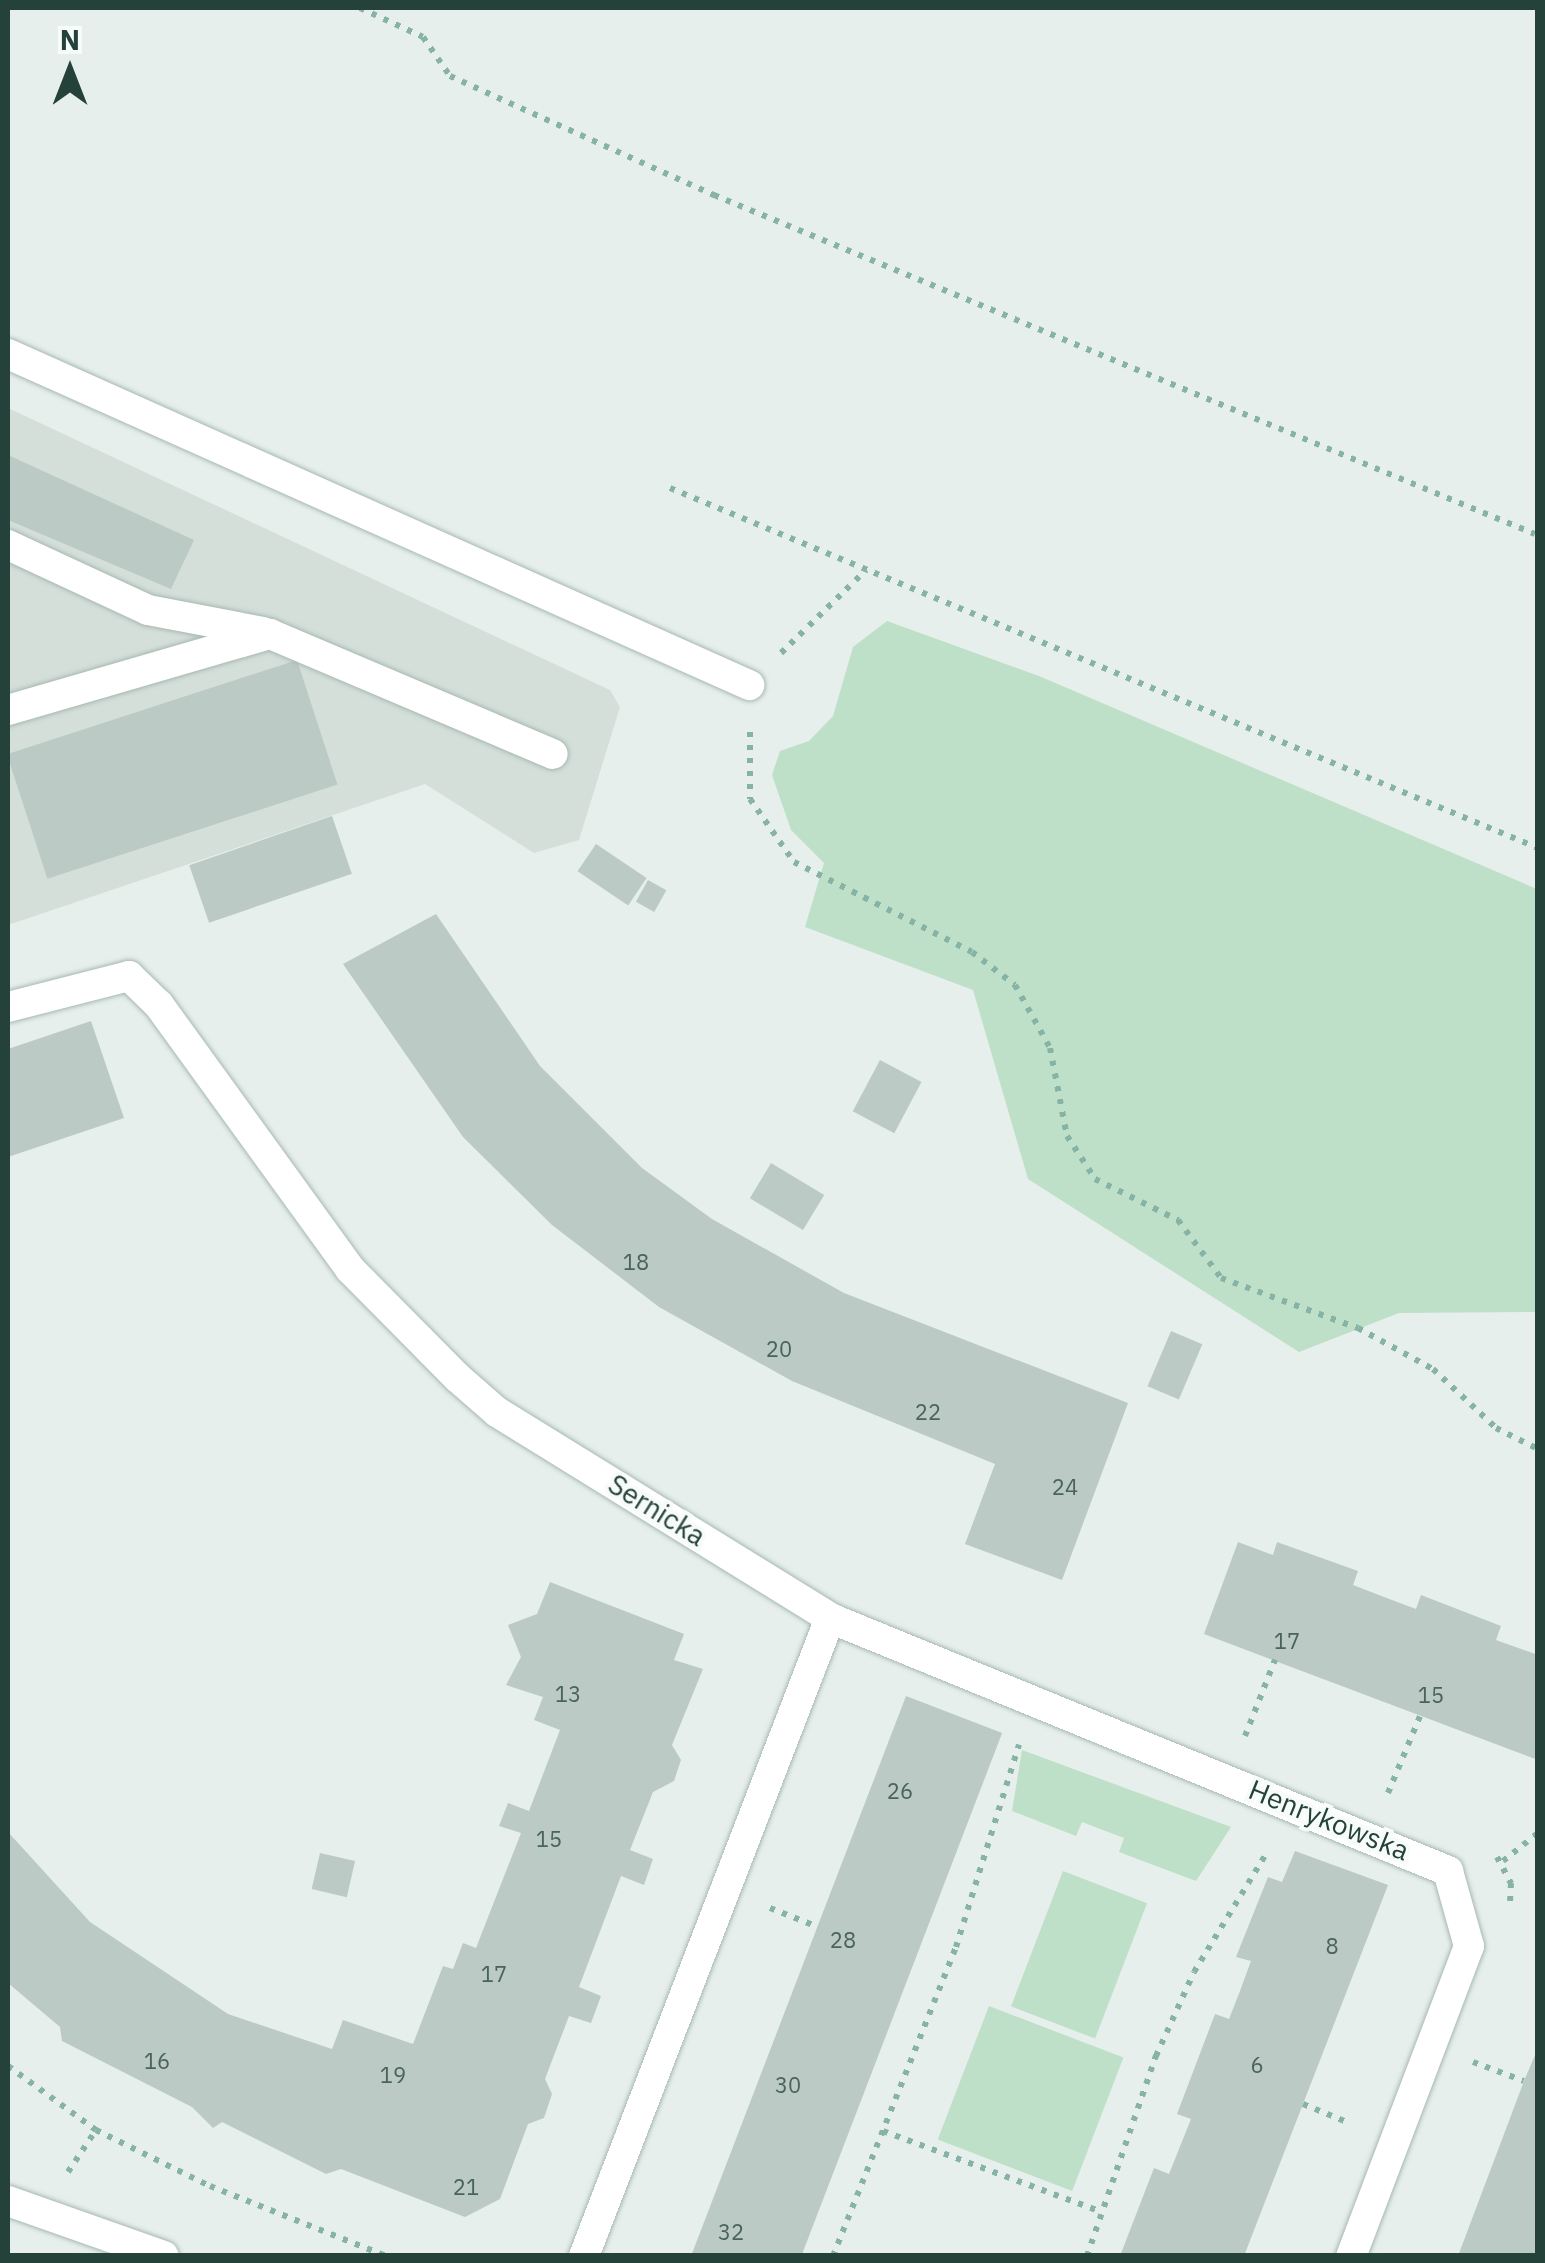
<!DOCTYPE html>
<html>
<head>
<meta charset="utf-8">
<style>
  body { margin:0 }
  #map { position:relative; width:1545px; height:2263px; overflow:hidden; background:#e6efeb; font-family:"IBM Plex Sans",sans-serif }
  div>[style] { position:absolute }
  .built>* { inset:0; background:#d4dfda }
  .green>* { inset:0; background:#bfe0c8; transform-origin:0 0 }
  .building>* { inset:0; background:#bbcac4; transform-origin:0 0 }
  .path>* { height:6px; margin-top:-3px; transform-origin:0; background:repeating-linear-gradient(90deg,#86b3a5 0 5px,transparent 0 13px) }
  .roads { filter:drop-shadow(0 0 2px #a8b8b2) drop-shadow(0 0 2px #a8b8b2) }
  .service>* { height:30px; margin:-15px; padding:0 15px; transform-origin:15px; border-radius:15px; background:#fff }
  .minor>* { height:30px; margin:-15px; padding:0 15px; transform-origin:15px; border-radius:15px; background:#fff }
  span { translate:-50% -50%; white-space:nowrap; text-align:center; line-height:1.15; -webkit-text-stroke:8px #f7fbf9; paint-order:stroke }
  .number-label { font-size:22px; color:#4a645c }
  .number-label span { -webkit-text-stroke-width:0 }
  .street-label { font-size:28px; color:#24423a }
  .frame { position:absolute; inset:0; border:10px solid #24423a; pointer-events:none }
  .north { position:absolute; left:20px; top:20px; width:100px; height:100px; -webkit-text-stroke:8px #f7fbf9; paint-order:stroke; rotate:0deg; font-size:28px; font-weight:700; line-height:40px; text-align:center; color:#24423a }
  .north::after { content:''; display:block; margin:auto; width:35px; height:45px; background:#24423a; clip-path:polygon(50% 0,100% 100%,50% 72%,0 100%) }
</style>
</head>
<body>
<div id="map">
  <div class="built">
    <div style="clip-path:polygon(8px 408px,610px 690px,620px 707px,579px 840px,534px 853px,425px 784px,8px 925px)"></div>
  </div>
  <div class="green">
    <div style="clip-path:polygon(887px 621px,1039px 676px,1537px 889px,1537px 1312px,1399px 1313px,1299px 1352px,1028px 1179px,973px 990px,805px 927px,824px 863px,791px 830px,772px 775px,780px 751px,809px 741px,833px 716px,853px 647px)"></div>
    <div style="clip-path:polygon(1022px 1750px,1231px 1827px,1196px 1881px,1119px 1852px,1124px 1838px,1082px 1822px,1076px 1836px,1012px 1811px)"></div>
    <div style="left:1063px;top:1871px;width:90px;height:145px;rotate:21deg"></div>
    <div style="left:989px;top:2006px;width:144px;height:143px;rotate:21deg"></div>
  </div>
  <div class="building">
    <div style="clip-path:polygon(8px 455px,194px 540px,171px 589px,8px 520px)"></div>
    <div style="left:297px;top:660px;width:131px;height:305px;rotate:72deg"></div>
    <div style="left:332px;top:816px;width:61px;height:151px;rotate:71deg"></div>
    <div style="left:596px;top:844px;width:61px;height:33px;rotate:34deg"></div>
    <div style="left:648px;top:880px;width:21px;height:25px;rotate:29deg"></div>
    <div style="clip-path:polygon(436px 914px,540px 1066px,642px 1168px,712px 1219px,844px 1293px,1128px 1403px,1062px 1580px,965px 1544px,995px 1464px,792px 1381px,659px 1307px,552px 1225px,463px 1137px,343px 964px)"></div>
    <div style="clip-path:polygon(91px 1021px,124px 1118px,8px 1157px,8px 1049px)"></div>
    <div style="left:880px;top:1060px;width:47px;height:58px;rotate:28deg"></div>
    <div style="left:771px;top:1163px;width:62px;height:41px;rotate:31deg"></div>
    <div style="left:1171px;top:1331px;width:34px;height:60px;rotate:23deg"></div>
    <div style="clip-path:polygon(1238px 1542px,1273px 1555px,1277px 1542px,1358px 1571px,1353px 1585px,1384px 1597px,1416px 1609px,1421px 1595px,1501px 1626px,1496px 1640px,1538px 1655px,1538px 1760px,1204px 1634px)"></div>
    <div style="clip-path:polygon(550px 1582px,684px 1634px,674px 1660px,703px 1669px,672px 1745px,681px 1760px,674px 1781px,653px 1792px,630px 1850px,653px 1859px,644px 1885px,621px 1876px,579px 1987px,601px 1996px,591px 2023px,569px 2016px,545px 2079px,552px 2094px,544px 2118px,528px 2124px,500px 2199px,465px 2217px,341px 2169px,326px 2174px,222px 2122px,213px 2128px,192px 2107px,62px 2041px,60px 2027px,8px 1983px,8px 1832px,90px 1922px,228px 2014px,332px 2049px,343px 2020px,413px 2044px,443px 1966px,453px 1969px,463px 1943px,476px 1948px,521px 1833px,499px 1826px,508px 1803px,529px 1811px,560px 1730px,534px 1720px,543px 1697px,506px 1685px,521px 1657px,508px 1625px,537px 1614px)"></div>
    <div style="left:906px;top:1696px;width:103px;height:599px;rotate:21deg"></div>
    <div style="clip-path:polygon(1295px 1851px,1388px 1885px,1244px 2256px,1120px 2256px,1154px 2168px,1169px 2174px,1191px 2119px,1177px 2114px,1215px 2014px,1229px 2019px,1240px 1991px,1251px 1961px,1236px 1957px,1268px 1877px,1282px 1882px)"></div>
    <div style="left:320px;top:1853px;width:36px;height:37px;rotate:13deg"></div>
    <div style="clip-path:polygon(1538px 2048px,1538px 2256px,1458px 2256px,1524px 2081px)"></div>
  </div>
  <div class="path">
    <div style="left:360px;top:8px;width:69px;rotate:24.7deg"></div>
    <div style="left:423px;top:37px;width:47px;rotate:55.3deg"></div>
    <div style="left:450px;top:76px;width:290px;rotate:24.3deg"></div>
    <div style="left:714px;top:195px;width:888px;rotate:22.44deg"></div>
    <div style="left:670px;top:488px;width:940px;rotate:22.53deg"></div>
    <div style="left:781px;top:653px;width:119px;rotate:-44.3deg"></div>
    <div style="left:750px;top:732px;width:67px;rotate:90deg"></div>
    <div style="left:750px;top:799px;width:77px;rotate:55.1deg"></div>
    <div style="left:794px;top:862px;width:199px;rotate:26.8deg"></div>
    <div style="left:972px;top:952px;width:54px;rotate:37.5deg"></div>
    <div style="left:1015px;top:985px;width:72px;rotate:60.9deg"></div>
    <div style="left:1050px;top:1048px;width:90px;rotate:79.1deg"></div>
    <div style="left:1067px;top:1136px;width:51px;rotate:56.9deg"></div>
    <div style="left:1095px;top:1179px;width:93px;rotate:26.3deg"></div>
    <div style="left:1178px;top:1220px;width:72px;rotate:53.4deg"></div>
    <div style="left:1221px;top:1278px;width:146px;rotate:20.1deg"></div>
    <div style="left:1358px;top:1328px;width:85px;rotate:28.7deg"></div>
    <div style="left:1433px;top:1369px;width:86px;rotate:43.1deg"></div>
    <div style="left:1496px;top:1428px;width:47px;rotate:26.6deg"></div>
    <div style="left:1245px;top:1736px;width:82px;rotate:-68.5deg"></div>
    <div style="left:1388px;top:1793px;width:83px;rotate:-67.4deg"></div>
    <div style="left:1497px;top:1857px;width:30px;rotate:62deg"></div>
    <div style="left:1511px;top:1883px;width:18px;rotate:93deg"></div>
    <div style="left:1503px;top:1861px;width:45px;rotate:-38.7deg"></div>
    <div style="left:770px;top:1908px;width:52px;rotate:21.6deg"></div>
    <div style="left:1473px;top:2062px;width:54px;rotate:20.4deg"></div>
    <div style="left:8px;top:2066px;width:109px;rotate:36deg"></div>
    <div style="left:96px;top:2130px;width:127px;rotate:26.2deg"></div>
    <div style="left:210px;top:2186px;width:189px;rotate:21.7deg"></div>
    <div style="left:1303px;top:2104px;width:50px;rotate:22.4deg"></div>
    <div style="left:883px;top:2131px;width:233px;rotate:20.3deg"></div>
    <div style="left:68px;top:2172px;width:50px;rotate:-56.3deg"></div>
    <div style="left:833px;top:2256px;width:333px;rotate:-68.3deg"></div>
    <div style="left:956px;top:1947px;width:212px;rotate:-72.7deg"></div>
    <div style="left:1087px;top:2256px;width:212px;rotate:-71deg"></div>
    <div style="left:1156px;top:2056px;width:92px;rotate:-65.7deg"></div>
    <div style="left:1194px;top:1972px;width:142px;rotate:-58.6deg"></div>
  </div>
  <div class="roads">
    <div class="service">
      <div style="left:8px;top:354px;width:812px;rotate:24.07deg"></div>
      <div style="left:8px;top:545px;width:154px;rotate:24.9deg"></div>
      <div style="left:148px;top:610px;width:117px;rotate:10.8deg"></div>
      <div style="left:8px;top:710px;width:273px;rotate:-16.2deg"></div>
      <div style="left:270px;top:634px;width:307px;rotate:23deg"></div>
    </div>
    <div class="minor">
      <div style="left:8px;top:1007px;width:125px;rotate:-14.4deg"></div>
      <div style="left:129px;top:976px;width:42px;rotate:44deg"></div>
      <div style="left:159px;top:1005px;width:326px;rotate:54.1deg"></div>
      <div style="left:350px;top:1269px;width:153px;rotate:45.3deg"></div>
      <div style="left:458px;top:1378px;width:52px;rotate:41.1deg"></div>
      <div style="left:497px;top:1412px;width:392px;rotate:31.7deg"></div>
      <div style="left:830px;top:1618px;width:668px;rotate:22.26deg"></div>
      <div style="left:1448px;top:1871px;width:78px;rotate:74.4deg"></div>
      <div style="left:1469px;top:1946px;width:332px;rotate:110.8deg"></div>
      <div style="left:8px;top:2201px;width:165px;rotate:19.4deg"></div>
      <div style="left:584px;top:2256px;width:684px;rotate:-68.91deg"></div>
    </div>
  </div>
  <div class="number-label">
    <span style="left:636px;top:1262px">18</span>
    <span style="left:779px;top:1349px">20</span>
    <span style="left:928px;top:1412px">22</span>
    <span style="left:1065px;top:1487px">24</span>
    <span style="left:1287px;top:1641px">17</span>
    <span style="left:568px;top:1694px">13</span>
    <span style="left:1431px;top:1695px">15</span>
    <span style="left:900px;top:1791px">26</span>
    <span style="left:549px;top:1839px">15</span>
    <span style="left:843px;top:1940px">28</span>
    <span style="left:1332px;top:1946px">8</span>
    <span style="left:494px;top:1974px">17</span>
    <span style="left:157px;top:2061px">16</span>
    <span style="left:1257px;top:2065px">6</span>
    <span style="left:393px;top:2075px">19</span>
    <span style="left:788px;top:2085px">30</span>
    <span style="left:466px;top:2187px">21</span>
    <span style="left:731px;top:2232px">32</span>
  </div>
  <div class="street-label">
    <span style="left:657px;top:1510px;rotate:32deg">Sernicka</span>
    <span style="left:1329px;top:1820px;rotate:22deg">Henrykowska</span>
  </div>
  <div class="frame"></div>
  <div class="north">N</div>
</div>
</body>
</html>
